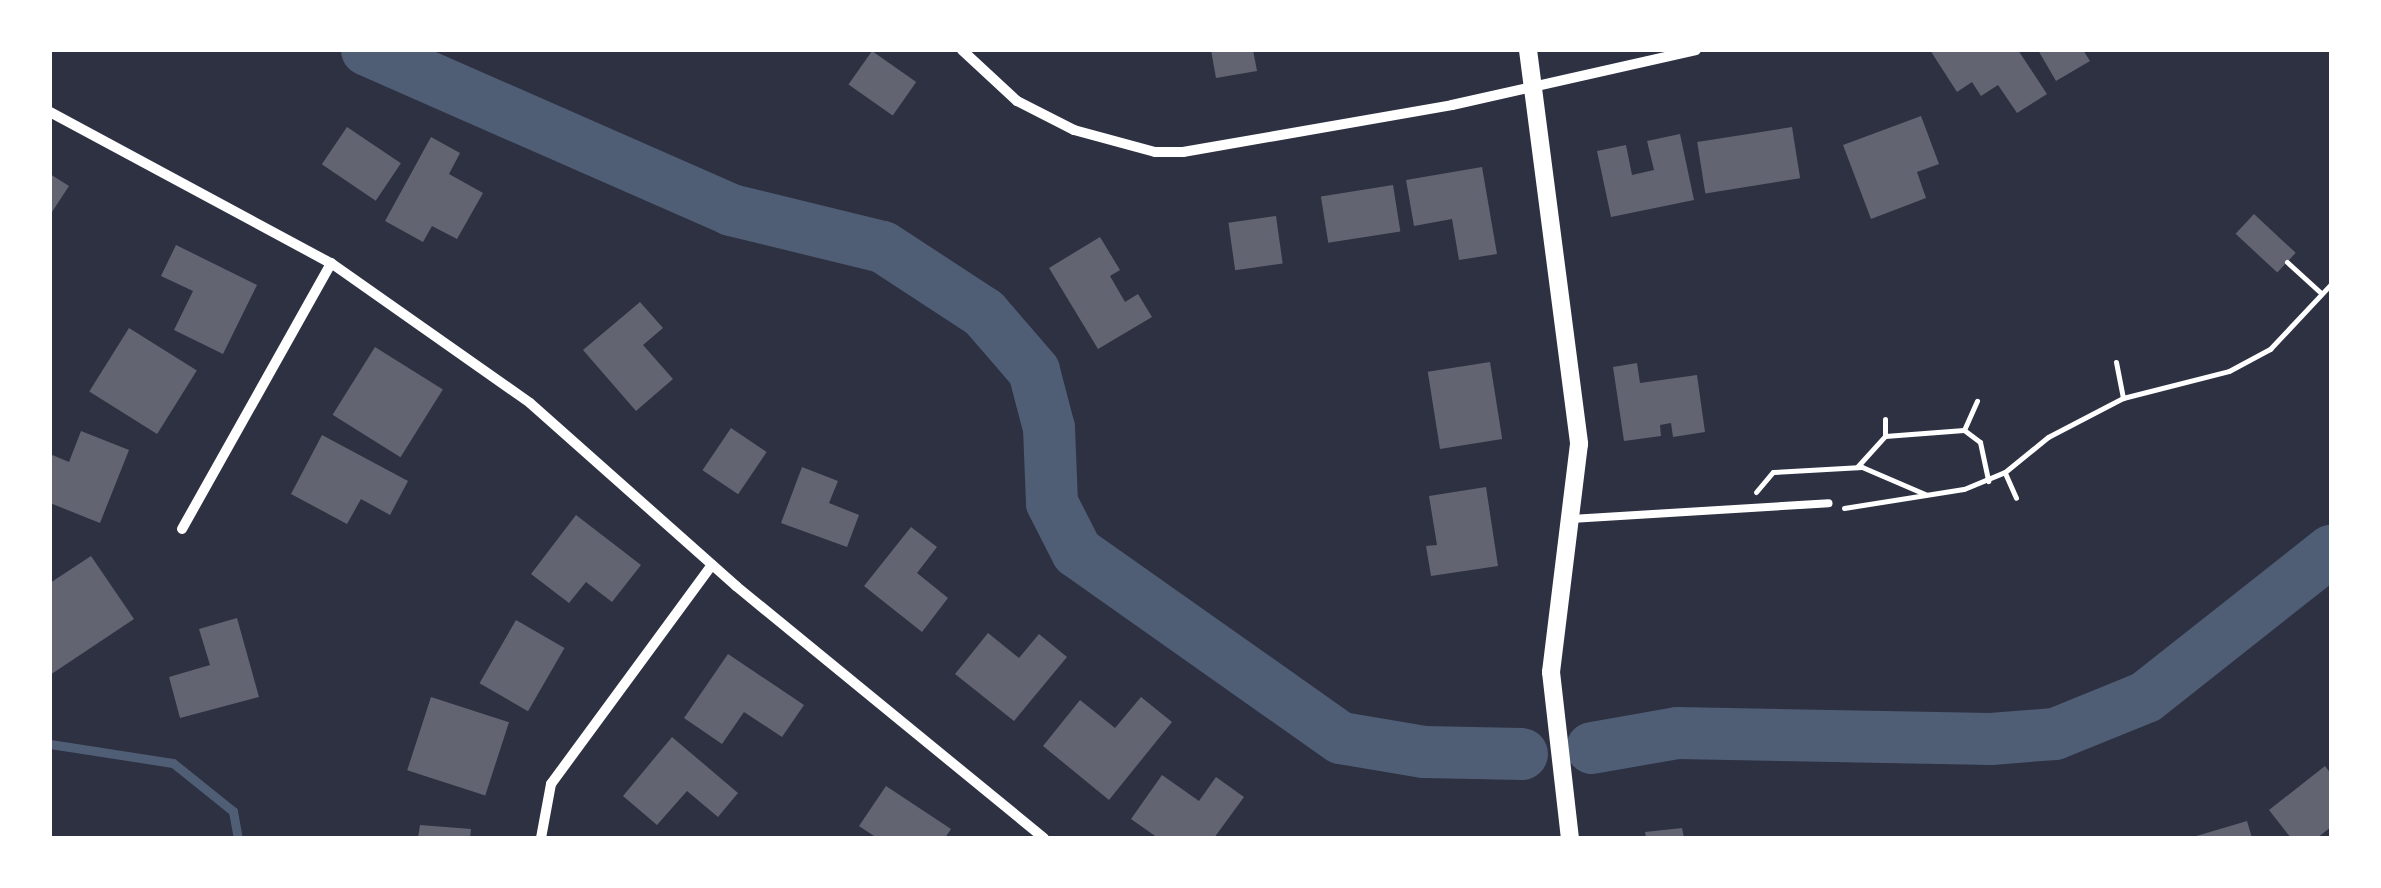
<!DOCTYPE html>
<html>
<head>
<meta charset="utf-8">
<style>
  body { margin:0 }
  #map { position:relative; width:2381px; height:888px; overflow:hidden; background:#2d3142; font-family:"Space Grotesk",sans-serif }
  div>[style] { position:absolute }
  .stream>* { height:9px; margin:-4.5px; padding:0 4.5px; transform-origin:4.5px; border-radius:4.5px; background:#4f5d75 }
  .river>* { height:52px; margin:-26px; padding:0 26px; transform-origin:26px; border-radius:26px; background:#4f5d75 }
  .building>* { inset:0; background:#626471; transform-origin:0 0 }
  .path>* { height:5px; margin:-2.5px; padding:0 2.5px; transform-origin:2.5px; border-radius:2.5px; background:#fff }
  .service>* { height:8px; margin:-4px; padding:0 4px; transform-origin:4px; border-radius:4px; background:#fff }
  .minor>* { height:10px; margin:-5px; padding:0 5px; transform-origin:5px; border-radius:5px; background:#fff }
  .tertiary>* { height:18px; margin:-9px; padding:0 9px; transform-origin:9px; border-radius:9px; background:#fff }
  span { translate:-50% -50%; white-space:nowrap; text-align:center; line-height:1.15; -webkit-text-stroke:8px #fff; paint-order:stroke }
  .frame { position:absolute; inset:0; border:52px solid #fff; pointer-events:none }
</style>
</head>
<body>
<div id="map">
  <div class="stream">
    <div style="left:50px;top:744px;width:124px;rotate:8.8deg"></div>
    <div style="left:173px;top:763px;width:77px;rotate:38.7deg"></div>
    <div style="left:233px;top:811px;width:27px;rotate:80deg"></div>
  </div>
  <div class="river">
    <div style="left:367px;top:50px;width:398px;rotate:23.7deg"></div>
    <div style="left:731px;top:210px;width:156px;rotate:13.7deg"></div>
    <div style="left:883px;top:247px;width:121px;rotate:33.2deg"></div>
    <div style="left:984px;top:313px;width:77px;rotate:49.2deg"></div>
    <div style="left:1034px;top:371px;width:59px;rotate:75.3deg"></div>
    <div style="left:1049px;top:428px;width:75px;rotate:87.7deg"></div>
    <div style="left:1052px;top:503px;width:55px;rotate:63deg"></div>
    <div style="left:1077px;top:552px;width:323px;rotate:35.2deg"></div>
    <div style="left:1341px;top:738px;width:84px;rotate:9.6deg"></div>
    <div style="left:1424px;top:752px;width:98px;rotate:1.2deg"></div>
    <div style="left:1592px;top:748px;width:86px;rotate:-10deg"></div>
    <div style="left:1677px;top:733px;width:314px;rotate:1.1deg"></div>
    <div style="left:1991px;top:739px;width:64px;rotate:-4.5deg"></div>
    <div style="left:2055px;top:734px;width:98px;rotate:-22.1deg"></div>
    <div style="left:2146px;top:697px;width:236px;rotate:-38.3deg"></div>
  </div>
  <div class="building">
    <div style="clip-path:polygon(1211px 50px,1253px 50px,1257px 71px,1216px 78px)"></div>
    <div style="clip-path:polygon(1930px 50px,2018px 50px,2047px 94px,2017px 113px,1998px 85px,1981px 96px,1972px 82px,1957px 92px)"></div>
    <div style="clip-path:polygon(2038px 50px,2083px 50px,2090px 61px,2056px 81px)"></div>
    <div style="left:872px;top:51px;width:54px;height:41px;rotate:35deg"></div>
    <div style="clip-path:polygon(1921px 116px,1939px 164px,1917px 172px,1926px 198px,1871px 219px,1843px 145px)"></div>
    <div style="left:347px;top:127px;width:65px;height:45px;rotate:34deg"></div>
    <div style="left:1792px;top:127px;width:52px;height:96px;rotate:81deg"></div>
    <div style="clip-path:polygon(1680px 134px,1694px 200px,1611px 217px,1597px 151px,1626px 145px,1632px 175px,1654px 170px,1647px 141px)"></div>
    <div style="clip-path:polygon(431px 137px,460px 153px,449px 174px,483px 193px,457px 239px,432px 226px,423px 242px,385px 221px)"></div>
    <div style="clip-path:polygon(1482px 167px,1497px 254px,1459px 260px,1452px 219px,1414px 226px,1406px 180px)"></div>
    <div style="clip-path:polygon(50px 174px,69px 186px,50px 215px)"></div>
    <div style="left:1393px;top:185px;width:47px;height:73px;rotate:81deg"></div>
    <div style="left:2254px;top:214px;width:57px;height:27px;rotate:43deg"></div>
    <div style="left:1276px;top:216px;width:48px;height:48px;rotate:82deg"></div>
    <div style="clip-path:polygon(1100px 237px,1120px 270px,1110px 276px,1125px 302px,1138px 294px,1152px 317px,1098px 349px,1049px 268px)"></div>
    <div style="clip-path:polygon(176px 245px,257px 285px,223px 354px,174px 330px,193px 291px,161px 276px)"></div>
    <div style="clip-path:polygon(640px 302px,663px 328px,643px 345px,673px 379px,636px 411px,583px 350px)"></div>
    <div style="left:129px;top:328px;width:80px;height:75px;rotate:32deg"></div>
    <div style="left:375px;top:347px;width:80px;height:80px;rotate:32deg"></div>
    <div style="left:1490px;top:362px;width:78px;height:63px;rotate:81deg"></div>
    <div style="clip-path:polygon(1637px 363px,1640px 383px,1697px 375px,1705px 432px,1673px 437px,1671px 423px,1660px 425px,1661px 436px,1624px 441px,1613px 367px)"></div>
    <div style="left:731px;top:428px;width:43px;height:51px;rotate:34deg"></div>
    <div style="clip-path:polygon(81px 431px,129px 450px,100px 523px,50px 503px,50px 454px,69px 462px)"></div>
    <div style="clip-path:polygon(322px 435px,408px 481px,390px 515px,361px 499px,347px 524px,291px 494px)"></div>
    <div style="clip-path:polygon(802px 467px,838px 481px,829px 503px,859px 515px,847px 547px,781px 523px)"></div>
    <div style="clip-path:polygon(1486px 487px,1498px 566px,1431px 576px,1426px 546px,1437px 545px,1429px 496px)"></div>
    <div style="clip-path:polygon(576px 515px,641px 565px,612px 602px,586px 582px,569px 603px,531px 574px)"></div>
    <div style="clip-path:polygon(911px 527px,937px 547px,917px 573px,948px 598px,922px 632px,864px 586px)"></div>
    <div style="clip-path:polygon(91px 556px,134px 619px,50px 675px,50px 583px)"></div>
    <div style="clip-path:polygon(237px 618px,259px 697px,180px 718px,169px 677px,210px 665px,199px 629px)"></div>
    <div style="left:516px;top:620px;width:56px;height:73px;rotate:30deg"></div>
    <div style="clip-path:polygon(988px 633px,1019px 658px,1039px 634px,1067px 657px,1014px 721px,955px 674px)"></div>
    <div style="clip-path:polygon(728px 654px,804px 705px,782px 737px,744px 712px,722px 744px,684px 718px)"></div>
    <div style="left:431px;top:697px;width:82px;height:77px;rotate:18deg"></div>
    <div style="clip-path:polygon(1141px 697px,1172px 722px,1109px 800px,1043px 746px,1080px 700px,1115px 728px)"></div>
    <div style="clip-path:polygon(672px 737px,738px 793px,718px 817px,687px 791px,657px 825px,623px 796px)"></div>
    <div style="clip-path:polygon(2325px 766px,2331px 774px,2331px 827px,2317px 838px,2291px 838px,2269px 810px)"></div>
    <div style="clip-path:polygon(1162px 775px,1199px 801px,1216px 777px,1244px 797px,1214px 838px,1158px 838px,1131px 819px)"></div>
    <div style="clip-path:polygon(886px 786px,951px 829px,945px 838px,877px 838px,859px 826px)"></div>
    <div style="clip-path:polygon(2247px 821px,2252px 838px,2194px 838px,2193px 837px)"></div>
    <div style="clip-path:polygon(420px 825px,471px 829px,470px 838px,418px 838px)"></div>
    <div style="clip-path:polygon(1682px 828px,1684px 838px,1646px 838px,1645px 832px)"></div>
  </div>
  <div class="path">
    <div style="left:2287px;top:262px;width:46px;rotate:42.4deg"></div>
    <div style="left:2116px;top:362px;width:37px;rotate:79deg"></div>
    <div style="left:1885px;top:419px;width:17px;rotate:90deg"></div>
    <div style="left:1964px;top:430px;width:32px;rotate:-66deg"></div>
    <div style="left:1857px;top:467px;width:42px;rotate:-47.9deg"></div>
    <div style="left:1885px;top:436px;width:79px;rotate:-4.3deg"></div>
    <div style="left:1964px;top:430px;width:20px;rotate:37deg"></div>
    <div style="left:1980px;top:442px;width:40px;rotate:78deg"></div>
    <div style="left:2005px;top:473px;width:27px;rotate:66deg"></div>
    <div style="left:1756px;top:492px;width:26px;rotate:-50deg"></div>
    <div style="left:1773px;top:472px;width:89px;rotate:-3.2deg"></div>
    <div style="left:1862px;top:467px;width:69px;rotate:23.2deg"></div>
    <div style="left:1844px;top:508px;width:121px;rotate:-9deg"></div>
    <div style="left:1964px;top:489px;width:44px;rotate:-22.5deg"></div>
    <div style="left:2005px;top:472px;width:55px;rotate:-39.1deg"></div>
    <div style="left:2048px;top:437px;width:85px;rotate:-27.5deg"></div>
    <div style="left:2123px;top:398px;width:109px;rotate:-14.3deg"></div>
    <div style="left:2229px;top:371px;width:47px;rotate:-28.2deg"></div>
    <div style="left:2270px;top:349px;width:89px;rotate:-46.8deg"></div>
  </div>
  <div class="service">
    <div style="left:1571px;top:519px;width:258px;rotate:-3.5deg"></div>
  </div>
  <div class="minor">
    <div style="left:962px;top:50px;width:75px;rotate:42.8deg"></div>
    <div style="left:1017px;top:101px;width:64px;rotate:27deg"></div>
    <div style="left:1074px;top:130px;width:84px;rotate:15.2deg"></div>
    <div style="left:1155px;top:152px;width:28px"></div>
    <div style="left:1183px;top:152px;width:273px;rotate:-9.9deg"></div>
    <div style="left:1452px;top:105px;width:250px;rotate:-12.7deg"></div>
    <div style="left:50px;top:112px;width:319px;rotate:28.3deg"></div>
    <div style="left:331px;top:263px;width:243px;rotate:35.1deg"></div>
    <div style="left:530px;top:403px;width:276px;rotate:41.6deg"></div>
    <div style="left:736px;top:586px;width:398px;rotate:39.3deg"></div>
    <div style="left:182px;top:529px;width:305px;rotate:-60.7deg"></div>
    <div style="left:541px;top:838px;width:55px;rotate:-79.5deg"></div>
    <div style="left:551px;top:784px;width:272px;rotate:-53.7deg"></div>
  </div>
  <div class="tertiary">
    <div style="left:1528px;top:50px;width:397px;rotate:82.6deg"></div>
    <div style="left:1579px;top:444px;width:230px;rotate:97deg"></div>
    <div style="left:1551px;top:672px;width:167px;rotate:83.5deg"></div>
  </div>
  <div class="frame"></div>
</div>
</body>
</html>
